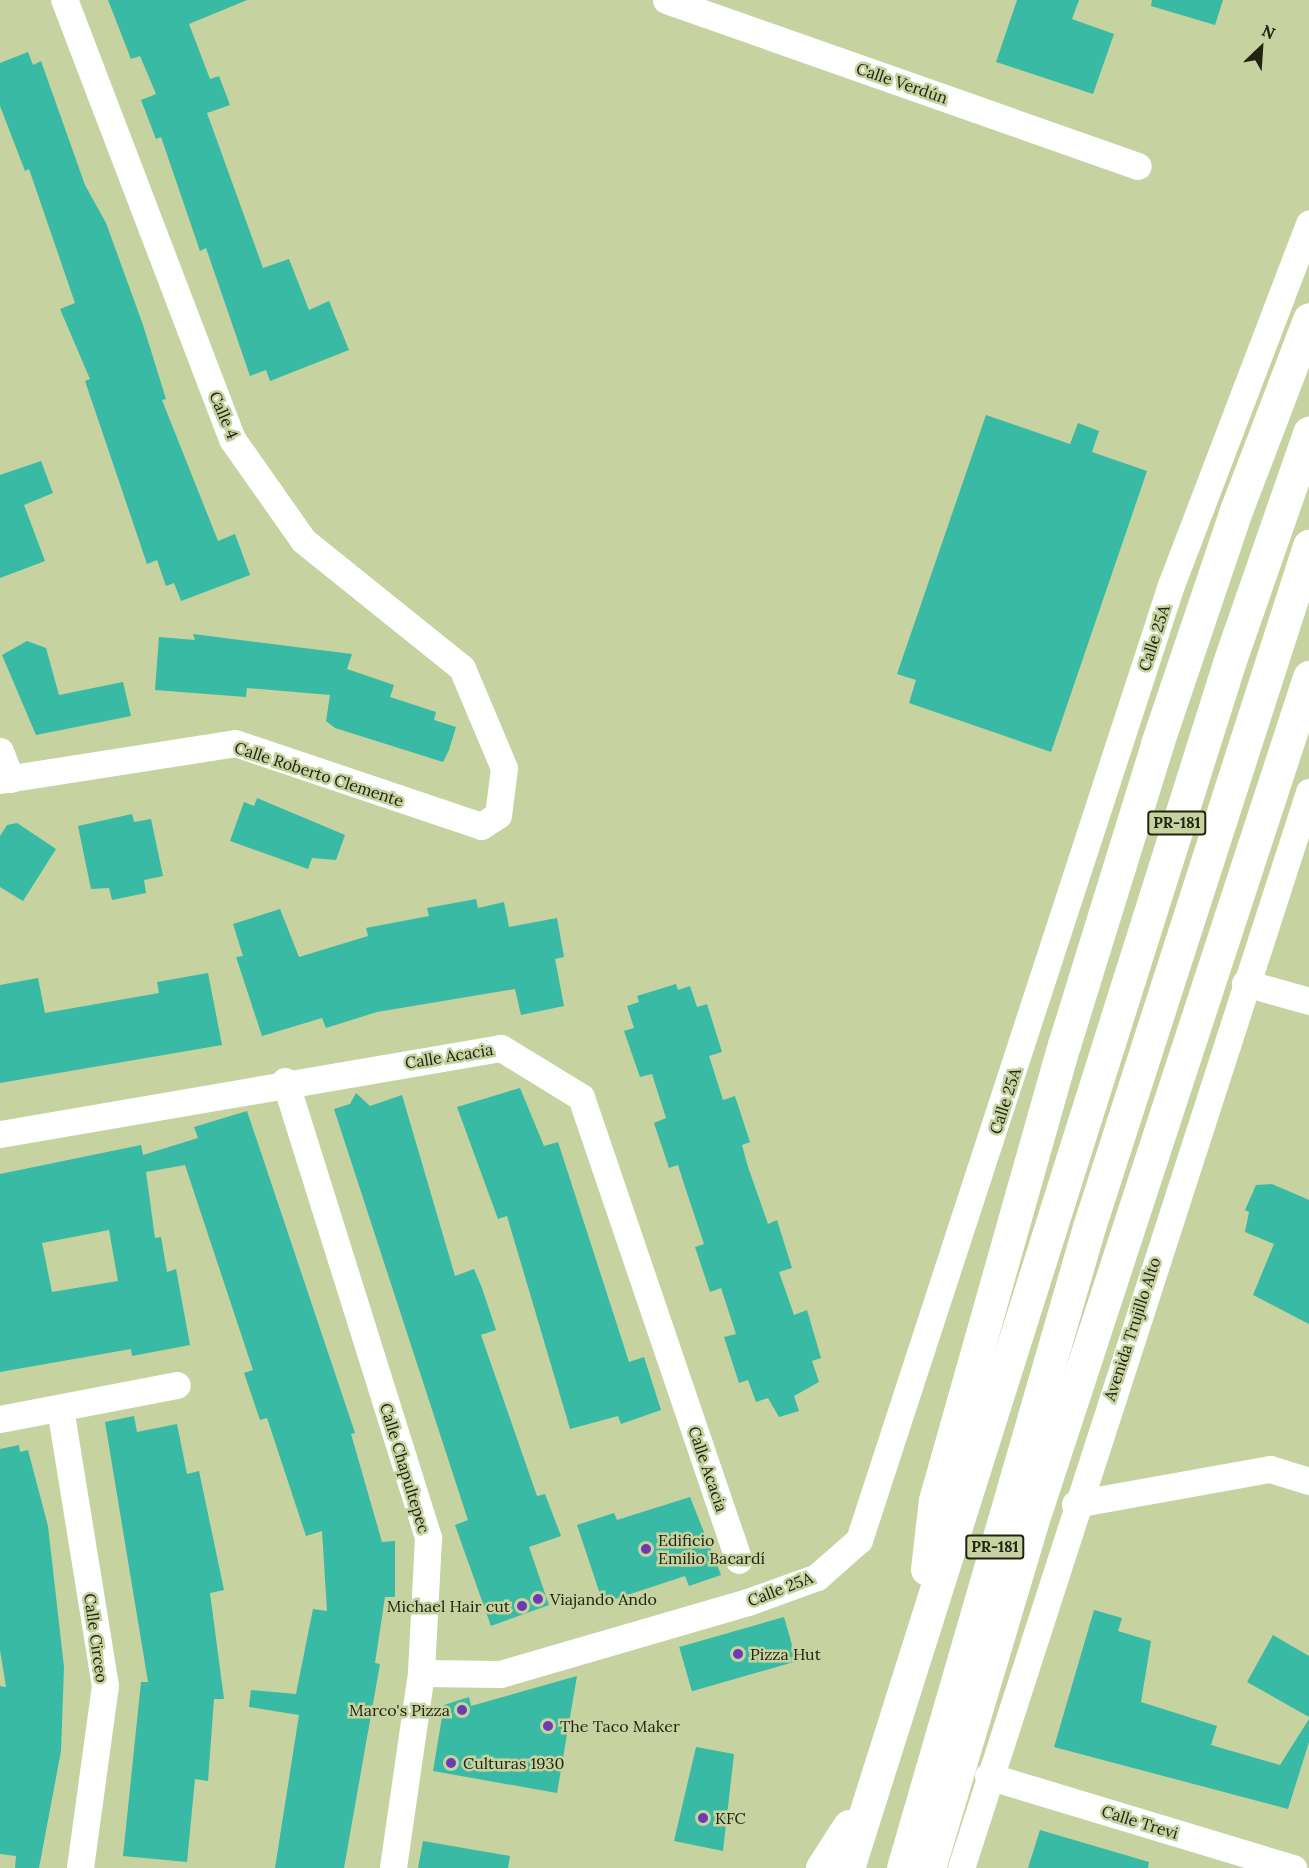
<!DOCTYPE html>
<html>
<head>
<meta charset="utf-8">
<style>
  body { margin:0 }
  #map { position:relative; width:1309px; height:1868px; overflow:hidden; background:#c6d29f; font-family:Lora,serif }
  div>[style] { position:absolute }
  .building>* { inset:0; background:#38baa4; transform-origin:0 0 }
  .street>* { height:27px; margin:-13.5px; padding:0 13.5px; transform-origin:13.5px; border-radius:13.5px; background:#fff }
  .highway>* { height:33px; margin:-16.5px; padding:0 16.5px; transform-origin:16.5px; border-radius:16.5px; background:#fff }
  .dots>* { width:16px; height:16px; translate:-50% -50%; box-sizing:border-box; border:3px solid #c6d29f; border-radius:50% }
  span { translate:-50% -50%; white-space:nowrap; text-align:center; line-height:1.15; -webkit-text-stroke:5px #c6d29f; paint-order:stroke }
  .shield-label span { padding:2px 4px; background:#c6d29f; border:2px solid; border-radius:4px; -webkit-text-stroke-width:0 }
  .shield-label { font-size:15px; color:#202411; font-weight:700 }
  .street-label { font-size:16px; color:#202411 }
  .poi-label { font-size:16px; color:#202411 }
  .left { translate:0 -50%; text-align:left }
  .right { translate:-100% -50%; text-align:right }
  .north { position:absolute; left:1231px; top:18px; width:60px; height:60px; -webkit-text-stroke:4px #c6d29f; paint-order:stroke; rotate:25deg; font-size:16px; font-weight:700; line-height:24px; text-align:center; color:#202411 }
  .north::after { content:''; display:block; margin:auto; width:21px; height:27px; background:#202411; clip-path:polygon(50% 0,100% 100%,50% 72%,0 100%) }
</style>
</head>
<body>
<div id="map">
  <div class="building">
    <div style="clip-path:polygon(108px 0,247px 0,189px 24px,210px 79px,219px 76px,230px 105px,207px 113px,263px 268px,289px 259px,309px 310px,329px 301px,349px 350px,270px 381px,266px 370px,250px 376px,206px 248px,200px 251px,161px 137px,156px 139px,141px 100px,156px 94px,140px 56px,131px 59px)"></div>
    <div style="clip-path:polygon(1017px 0,1079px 0,1072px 19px,1114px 34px,1093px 94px,996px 62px)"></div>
    <div style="clip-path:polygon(1152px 0,1223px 0,1215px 25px,1151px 6px)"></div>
    <div style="clip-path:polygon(28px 52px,33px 65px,41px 61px,85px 185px,106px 223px,143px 325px,166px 399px,162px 400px,218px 541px,235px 534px,250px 575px,181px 601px,174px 583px,166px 586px,157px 560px,147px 564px,85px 381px,90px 379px,60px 309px,75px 303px,29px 169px,25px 171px,0 106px,0 63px)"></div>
    <div style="clip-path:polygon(986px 415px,1070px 444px,1078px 423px,1099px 431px,1092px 452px,1147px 471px,1051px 752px,909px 703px,916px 680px,897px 674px)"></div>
    <div style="clip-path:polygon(41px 461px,53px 493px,24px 505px,45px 561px,0 578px,0 475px)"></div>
    <div style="clip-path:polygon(193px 634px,352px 654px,347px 669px,394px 685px,390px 697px,436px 712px,434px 720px,456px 727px,449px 750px,443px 762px,335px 728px,326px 721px,330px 695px,247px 688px,246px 697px,155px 690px,159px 637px,195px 640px)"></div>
    <div style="clip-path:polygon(27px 641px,46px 648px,59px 695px,123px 682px,131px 716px,36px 735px,2px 655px)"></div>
    <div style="clip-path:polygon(257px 798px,345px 835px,336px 860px,312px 858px,308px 869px,230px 841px,244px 802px,254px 806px)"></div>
    <div style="clip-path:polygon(132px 814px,134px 822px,151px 819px,163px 876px,144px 880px,146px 893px,112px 900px,109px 888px,91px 889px,78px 826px)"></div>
    <div style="clip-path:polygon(17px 823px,56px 849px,23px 901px,0 887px,0 836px,7px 825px)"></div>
    <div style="clip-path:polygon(476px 899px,478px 908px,504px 902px,509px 927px,557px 918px,564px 957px,555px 959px,564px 1006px,521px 1015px,515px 989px,377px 1012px,326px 1028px,322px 1018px,262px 1036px,236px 957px,243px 956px,233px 924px,280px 909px,299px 957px,368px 936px,366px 928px,429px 916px,427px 908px)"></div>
    <div style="clip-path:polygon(208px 973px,222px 1045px,0 1083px,0 985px,38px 978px,45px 1013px,159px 993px,157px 982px)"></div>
    <div style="clip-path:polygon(676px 984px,678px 990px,690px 986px,697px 1007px,707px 1004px,722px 1052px,709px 1056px,723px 1100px,735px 1096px,750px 1142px,742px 1145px,748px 1167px,768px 1224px,777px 1220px,792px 1268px,779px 1272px,794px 1315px,807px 1310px,821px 1358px,812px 1361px,819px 1382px,794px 1396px,799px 1411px,779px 1417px,768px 1398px,756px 1402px,748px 1380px,739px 1383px,724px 1337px,736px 1334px,721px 1288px,710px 1292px,695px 1247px,704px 1244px,685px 1187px,678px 1165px,669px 1168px,654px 1123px,666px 1118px,652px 1074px,640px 1077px,624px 1031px,634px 1028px,627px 1006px,639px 1002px,637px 996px)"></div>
    <div style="clip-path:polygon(520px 1088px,544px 1146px,558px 1142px,629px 1362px,644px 1357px,661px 1410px,621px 1424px,618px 1416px,570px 1429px,507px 1216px,498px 1219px,457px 1107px)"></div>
    <div style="clip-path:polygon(356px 1093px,370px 1106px,402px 1095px,455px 1276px,474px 1269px,482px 1288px,496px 1330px,481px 1335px,537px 1496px,545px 1494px,561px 1536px,529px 1547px,549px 1605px,491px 1626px,455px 1525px,468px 1520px,334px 1109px,350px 1104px)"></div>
    <div style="clip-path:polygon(evenodd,247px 1111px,355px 1433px,351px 1434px,382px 1542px,395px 1541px,395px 1597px,385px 1597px,375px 1663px,380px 1664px,344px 1868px,275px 1868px,299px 1715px,249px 1707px,251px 1690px,296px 1694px,313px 1609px,327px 1611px,322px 1531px,306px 1536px,267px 1418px,260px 1420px,244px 1373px,253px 1370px,185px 1165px,146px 1172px,155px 1238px,161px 1237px,167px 1272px,176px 1269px,190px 1345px,132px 1356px,131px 1349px,0 1372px,0 1174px,141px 1145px,143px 1155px,198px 1138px,194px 1127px,247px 1111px,109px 1230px,118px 1281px,52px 1292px,42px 1243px,109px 1230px)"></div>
    <div style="clip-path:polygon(1272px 1184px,1309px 1200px,1309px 1324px,1253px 1295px,1274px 1244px,1245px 1232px,1249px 1212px,1245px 1210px,1256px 1185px)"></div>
    <div style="clip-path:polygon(134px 1416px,137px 1432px,177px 1424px,187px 1474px,199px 1471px,224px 1590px,210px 1593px,224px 1699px,214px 1699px,208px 1781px,195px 1779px,187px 1862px,123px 1856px,141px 1682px,148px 1682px,105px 1422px)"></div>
    <div style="clip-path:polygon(19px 1445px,20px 1452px,28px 1450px,48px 1526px,64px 1667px,61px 1751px,39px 1868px,15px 1868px,16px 1856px,0 1854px,0 1686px,6px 1687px,0 1650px,0 1449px)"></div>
    <div style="clip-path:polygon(690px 1497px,721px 1575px,689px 1586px,685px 1576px,603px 1603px,577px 1525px,614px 1513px,617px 1520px)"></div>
    <div style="clip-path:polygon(1094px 1610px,1122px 1618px,1118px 1631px,1151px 1641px,1141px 1702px,1217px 1726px,1211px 1745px,1280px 1765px,1309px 1719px,1309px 1742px,1288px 1809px,1054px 1747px)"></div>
    <div style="left:784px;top:1617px;width:46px;height:109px;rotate:74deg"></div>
    <div style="clip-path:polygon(1273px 1635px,1309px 1656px,1309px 1717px,1247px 1682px)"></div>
    <div style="clip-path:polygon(577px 1676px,557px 1793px,433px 1771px,444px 1705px,469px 1697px,471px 1706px)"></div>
    <div style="clip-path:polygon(696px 1747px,734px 1754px,723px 1851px,674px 1841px)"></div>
    <div style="clip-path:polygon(1040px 1830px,1149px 1862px,1148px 1868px,1028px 1868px)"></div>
    <div style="clip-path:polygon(423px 1841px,510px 1856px,508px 1868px,418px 1868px)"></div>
  </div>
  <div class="street">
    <div style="left:666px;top:0;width:500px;rotate:19.38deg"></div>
    <div style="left:0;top:751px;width:30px;rotate:69deg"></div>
    <div style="left:0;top:780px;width:238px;rotate:-8.9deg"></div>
    <div style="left:235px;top:743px;width:260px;rotate:18.6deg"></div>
    <div style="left:481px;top:826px;width:20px;rotate:-33deg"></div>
    <div style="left:498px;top:815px;width:47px;rotate:-82.7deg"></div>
    <div style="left:504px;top:768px;width:108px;rotate:-112.8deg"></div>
    <div style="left:462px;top:668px;width:204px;rotate:-141.2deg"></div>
    <div style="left:303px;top:540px;width:123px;rotate:-125.1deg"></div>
    <div style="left:232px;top:439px;width:470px;rotate:-110.9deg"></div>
    <div style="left:1245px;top:983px;width:66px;rotate:15.7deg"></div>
    <div style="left:285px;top:1081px;width:479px;rotate:72.6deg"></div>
    <div style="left:428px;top:1538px;width:135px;rotate:93deg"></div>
    <div style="left:421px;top:1673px;width:197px;rotate:98.2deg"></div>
    <div style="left:0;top:1134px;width:508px;rotate:-9.74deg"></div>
    <div style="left:501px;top:1048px;width:94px;rotate:31.5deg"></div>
    <div style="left:581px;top:1097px;width:489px;rotate:71.2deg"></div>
    <div style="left:60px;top:1408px;width:281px;rotate:80.8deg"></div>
    <div style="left:105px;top:1685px;width:185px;rotate:97.8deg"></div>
    <div style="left:0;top:1419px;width:180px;rotate:-10.9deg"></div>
    <div style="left:1075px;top:1504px;width:198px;rotate:-10.2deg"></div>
    <div style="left:1270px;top:1469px;width:41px;rotate:17.1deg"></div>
    <div style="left:421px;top:1673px;width:79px;rotate:0.7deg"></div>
    <div style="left:500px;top:1674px;width:258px;rotate:-16.2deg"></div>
    <div style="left:748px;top:1602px;width:73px;rotate:-19.9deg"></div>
    <div style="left:817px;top:1577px;width:56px;rotate:-41.4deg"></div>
    <div style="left:859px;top:1540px;width:1005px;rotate:-71.91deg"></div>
    <div style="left:1171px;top:585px;width:387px;rotate:-69.1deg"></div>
    <div style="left:988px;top:1776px;width:319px;rotate:16.8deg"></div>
    <div style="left:961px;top:1868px;width:1131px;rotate:-72.08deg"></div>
  </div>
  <div class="highway">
    <div style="left:927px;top:1569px;width:69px;rotate:-83.4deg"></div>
    <div style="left:935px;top:1500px;width:473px;rotate:-74.2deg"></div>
    <div style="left:1064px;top:1045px;width:315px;rotate:-72.8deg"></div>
    <div style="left:1157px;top:744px;width:249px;rotate:-71.3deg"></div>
    <div style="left:1237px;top:508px;width:202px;rotate:-69.1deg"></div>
    <div style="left:822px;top:1868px;width:50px;rotate:-57.3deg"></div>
    <div style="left:848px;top:1868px;width:1264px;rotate:-72.45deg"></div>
    <div style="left:1229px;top:663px;width:244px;rotate:-70.8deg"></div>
    <div style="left:903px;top:1868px;width:667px;rotate:-73.82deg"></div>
    <div style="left:1089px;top:1227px;width:716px;rotate:-72.1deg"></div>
    <div style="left:929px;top:1868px;width:374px;rotate:-73.4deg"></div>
    <div style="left:1036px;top:1510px;width:877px;rotate:-71.85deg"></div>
  </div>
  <div class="dots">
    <div style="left:646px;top:1549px;background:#6c3ab1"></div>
    <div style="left:538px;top:1599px;background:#6c3ab1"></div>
    <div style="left:522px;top:1606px;background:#6c3ab1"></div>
    <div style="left:738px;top:1654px;background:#6c3ab1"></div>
    <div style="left:462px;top:1710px;background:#6c3ab1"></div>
    <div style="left:548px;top:1726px;background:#6c3ab1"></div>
    <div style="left:451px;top:1763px;background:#6c3ab1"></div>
    <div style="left:703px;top:1818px;background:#6c3ab1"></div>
  </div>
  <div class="shield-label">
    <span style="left:1177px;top:823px">PR-181</span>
    <span style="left:995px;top:1547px">PR-181</span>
  </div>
  <div class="street-label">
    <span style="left:902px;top:83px;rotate:19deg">Calle Verdún</span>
    <span style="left:224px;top:415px;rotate:67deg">Calle 4</span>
    <span style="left:1154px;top:638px;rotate:-72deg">Calle 25A</span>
    <span style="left:319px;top:774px;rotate:18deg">Calle Roberto Clemente</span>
    <span style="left:449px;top:1056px;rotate:-9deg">Calle Acacia</span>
    <span style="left:1005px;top:1101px;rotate:-72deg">Calle 25A</span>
    <span style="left:1132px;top:1329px;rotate:-72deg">Avenida Trujillo Alto</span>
    <span style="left:405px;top:1468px;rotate:73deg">Calle Chapultepec</span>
    <span style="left:708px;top:1469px;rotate:71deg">Calle Acacia</span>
    <span style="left:780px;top:1589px;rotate:-21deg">Calle 25A</span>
    <span style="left:96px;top:1638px;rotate:82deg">Calle Circeo</span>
    <span style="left:1140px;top:1822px;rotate:17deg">Calle Trevi</span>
  </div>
  <div class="poi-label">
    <span class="left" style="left:658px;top:1549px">Edificio<br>Emilio Bacardí</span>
    <span class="left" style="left:550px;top:1599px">Viajando Ando</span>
    <span class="right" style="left:510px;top:1606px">Michael Hair cut</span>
    <span class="left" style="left:750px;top:1654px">Pizza Hut</span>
    <span class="right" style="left:450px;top:1710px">Marco's Pizza</span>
    <span class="left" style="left:560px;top:1726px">The Taco Maker</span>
    <span class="left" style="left:463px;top:1763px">Culturas 1930</span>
    <span class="left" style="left:715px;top:1818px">KFC</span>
  </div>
  <div class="north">N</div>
</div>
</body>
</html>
